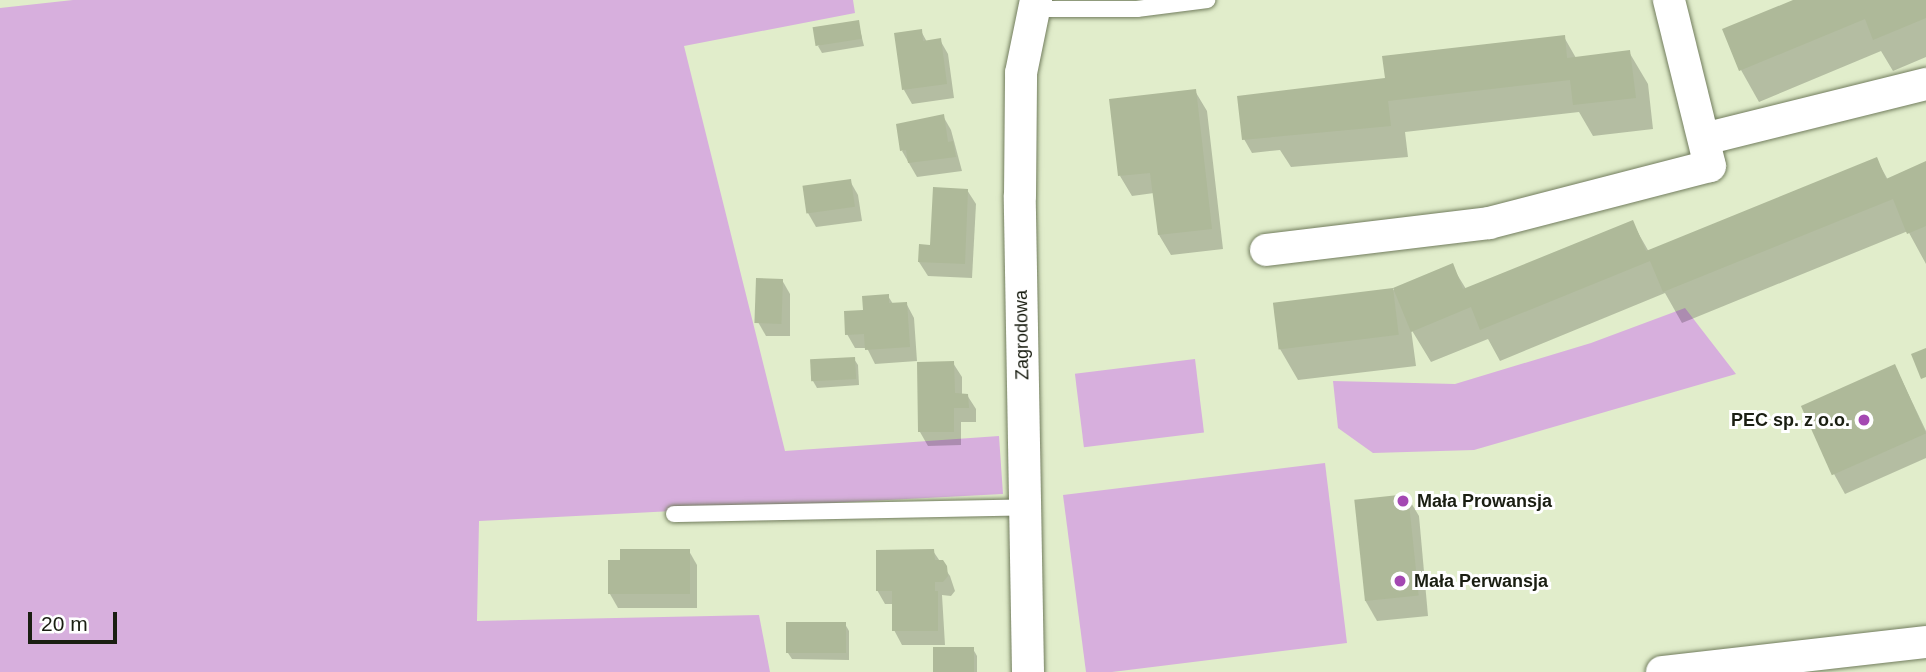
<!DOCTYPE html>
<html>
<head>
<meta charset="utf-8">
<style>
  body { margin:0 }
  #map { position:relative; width:1926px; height:672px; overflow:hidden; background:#e1edcb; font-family:Helvetica,sans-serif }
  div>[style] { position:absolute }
  .green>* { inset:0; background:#d7afdd; transform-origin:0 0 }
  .shadow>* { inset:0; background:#0003 }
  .building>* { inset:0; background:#aeb999; transform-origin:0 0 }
  .roads { filter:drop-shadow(0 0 2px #727d5e) drop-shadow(0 0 2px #727d5e) }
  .service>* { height:16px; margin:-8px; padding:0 8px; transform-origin:8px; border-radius:8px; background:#fff }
  .minor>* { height:32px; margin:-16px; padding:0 16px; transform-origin:16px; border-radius:16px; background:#fff }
  .dots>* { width:19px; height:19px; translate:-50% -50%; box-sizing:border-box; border:4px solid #fff; border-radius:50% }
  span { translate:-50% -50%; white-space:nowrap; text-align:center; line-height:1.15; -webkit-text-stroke:6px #fff; paint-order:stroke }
  .street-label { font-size:18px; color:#1a1e12 }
  .poi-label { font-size:18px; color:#1a1e12; font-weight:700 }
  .right { translate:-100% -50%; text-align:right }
  .left { translate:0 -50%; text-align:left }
  .scale { position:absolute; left:28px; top:612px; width:89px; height:32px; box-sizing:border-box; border:4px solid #1a1e12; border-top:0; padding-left:9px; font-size:21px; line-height:24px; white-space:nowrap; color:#1a1e12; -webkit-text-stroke:5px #fff; paint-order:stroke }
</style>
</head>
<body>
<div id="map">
  <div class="green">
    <div style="clip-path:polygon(73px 0,853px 0,855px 13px,684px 46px,785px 451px,999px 436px,1003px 494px,479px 521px,477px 621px,759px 615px,770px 672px,0 672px,0 8px)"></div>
    <div style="clip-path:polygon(1685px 308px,1736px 374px,1474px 450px,1373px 453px,1338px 428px,1333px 381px,1455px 384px,1591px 343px)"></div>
    <div style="left:1195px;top:359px;width:74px;height:121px;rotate:83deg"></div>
    <div style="clip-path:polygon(1325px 463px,1347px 643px,1112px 672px,1086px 672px,1063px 495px)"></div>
  </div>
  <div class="shadow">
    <div style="clip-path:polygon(1797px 0,1926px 0,1926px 57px,1893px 71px,1881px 51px,1759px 102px,1741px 70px)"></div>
    <div style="clip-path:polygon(858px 22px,864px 46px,822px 53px,818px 46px)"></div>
    <div style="clip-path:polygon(921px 31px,927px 42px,940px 40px,948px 54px,954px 98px,912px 104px,904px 90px)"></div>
    <div style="clip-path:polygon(1564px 37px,1576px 58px,1629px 52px,1648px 84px,1653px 129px,1593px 136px,1579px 112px,1405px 132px,1408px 157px,1291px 167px,1280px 150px,1252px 153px,1244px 139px,1387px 80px)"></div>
    <div style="clip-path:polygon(1195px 91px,1207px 111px,1223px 249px,1171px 255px,1159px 235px,1154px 193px,1132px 196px,1120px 176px)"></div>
    <div style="clip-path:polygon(943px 116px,951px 130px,962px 171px,917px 177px,902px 151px)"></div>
    <div style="clip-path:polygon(1877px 160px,1888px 180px,1926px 165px,1926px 264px,1908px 231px,1682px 323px,1665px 293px,1500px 361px,1488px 339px,1431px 362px,1411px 329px,1416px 366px,1298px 380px,1280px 349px,1275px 304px,1394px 290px,1452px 266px,1466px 289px,1632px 222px,1649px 252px)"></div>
    <div style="clip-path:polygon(850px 181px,858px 195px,862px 221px,816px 227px,808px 213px,805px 187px)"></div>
    <div style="clip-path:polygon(967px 190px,976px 204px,972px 278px,928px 276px,919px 262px)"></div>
    <div style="clip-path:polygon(782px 280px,790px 294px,790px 336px,766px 336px,758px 322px)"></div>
    <div style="clip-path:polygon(888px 296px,893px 304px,906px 303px,914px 318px,917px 361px,875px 364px,867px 348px,855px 348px,847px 334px,864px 312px)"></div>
    <div style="clip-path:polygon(854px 359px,858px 365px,859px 385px,817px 388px,813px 381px)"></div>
    <div style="clip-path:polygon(953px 363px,962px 377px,962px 395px,967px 395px,976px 409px,976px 422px,961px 422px,961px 445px,928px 446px,920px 432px)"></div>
    <div style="clip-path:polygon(1895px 366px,1926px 431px,1926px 458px,1845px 494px,1834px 474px)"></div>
    <div style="clip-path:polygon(1407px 496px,1419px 516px,1428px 616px,1377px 621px,1365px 600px)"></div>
    <div style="clip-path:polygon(689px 551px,697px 565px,697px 608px,618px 608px,610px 594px)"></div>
    <div style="clip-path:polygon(933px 551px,950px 576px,955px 591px,951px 596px,942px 595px,945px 645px,902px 645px,894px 630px,894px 604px,885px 604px,877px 590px)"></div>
    <div style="clip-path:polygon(845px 624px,849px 631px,849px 660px,792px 659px,788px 653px)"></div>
    <div style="clip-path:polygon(973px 649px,977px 656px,977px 672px,935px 672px)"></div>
  </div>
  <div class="building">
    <div style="clip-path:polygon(1793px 0,1926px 0,1926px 18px,1873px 40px,1865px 19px,1739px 71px,1722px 29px)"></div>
    <div style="left:859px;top:20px;width:19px;height:47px;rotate:81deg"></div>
    <div style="clip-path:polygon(922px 29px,923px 41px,941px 38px,947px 84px,902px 90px,894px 33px)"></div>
    <div style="clip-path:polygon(1565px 35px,1567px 58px,1630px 50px,1636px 98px,1573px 105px,1570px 80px,1388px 101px,1391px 126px,1242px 140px,1237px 96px,1385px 78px,1382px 56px)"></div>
    <div style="clip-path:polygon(1196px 89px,1212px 229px,1158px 235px,1150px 173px,1118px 176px,1109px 99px)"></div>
    <div style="clip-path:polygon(944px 114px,948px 142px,953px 141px,956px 157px,908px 163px,906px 150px,900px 151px,896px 124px)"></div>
    <div style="clip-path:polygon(1877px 157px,1886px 179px,1926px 161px,1926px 226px,1907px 234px,1893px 199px,1663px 292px,1650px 261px,1480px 330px,1471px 307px,1411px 332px,1393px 288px,1453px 263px,1463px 289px,1633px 220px,1646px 251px)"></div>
    <div style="left:851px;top:179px;width:28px;height:49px;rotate:82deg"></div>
    <div style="clip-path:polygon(933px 187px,968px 189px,965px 264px,918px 262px,919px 244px,930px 245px)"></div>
    <div style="left:756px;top:278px;width:27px;height:45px;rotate:2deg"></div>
    <div style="left:1393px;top:288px;width:47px;height:121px;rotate:83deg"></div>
    <div style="clip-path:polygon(889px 294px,889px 303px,907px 302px,910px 347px,865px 350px,864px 334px,845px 335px,844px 311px,863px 310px,862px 296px)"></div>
    <div style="clip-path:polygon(1926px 348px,1926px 377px,1921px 379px,1911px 354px)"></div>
    <div style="left:855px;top:357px;width:22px;height:45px;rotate:87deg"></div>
    <div style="clip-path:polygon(954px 361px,955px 393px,968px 394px,969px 408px,954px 408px,954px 432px,918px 432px,917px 362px)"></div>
    <div style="left:1895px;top:364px;width:76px;height:103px;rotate:66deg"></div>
    <div style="left:1408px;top:494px;width:102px;height:54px;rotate:84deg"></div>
    <div style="clip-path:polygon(620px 549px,690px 549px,690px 594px,608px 594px,608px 560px,620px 560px)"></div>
    <div style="clip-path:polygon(934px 549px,935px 560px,943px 560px,947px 566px,948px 576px,943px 582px,935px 582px,935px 591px,938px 591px,938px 631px,892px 631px,892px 591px,876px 591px,876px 550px)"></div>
    <div style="left:786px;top:622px;width:60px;height:31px"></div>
    <div style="left:974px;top:647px;width:25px;height:41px;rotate:90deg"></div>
  </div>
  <div class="roads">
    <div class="service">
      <div style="left:1033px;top:9px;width:104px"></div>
      <div style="left:1137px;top:9px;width:71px;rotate:-7.3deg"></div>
      <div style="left:674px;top:514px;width:350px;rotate:-1.1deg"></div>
    </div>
    <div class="minor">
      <div style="left:1704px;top:139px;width:229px;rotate:-13.9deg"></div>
      <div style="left:1266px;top:250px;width:225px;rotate:-6.9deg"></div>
      <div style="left:1489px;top:223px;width:228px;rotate:-14.5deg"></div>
      <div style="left:1710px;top:166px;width:171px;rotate:-103.9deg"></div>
      <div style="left:1028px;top:672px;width:476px;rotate:-91deg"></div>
      <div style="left:1020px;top:196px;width:123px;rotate:-89.5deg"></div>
      <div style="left:1021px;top:73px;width:75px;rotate:-78.4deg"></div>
      <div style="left:1662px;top:672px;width:266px;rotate:-6.5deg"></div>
    </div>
  </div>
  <div class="dots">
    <div style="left:1864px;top:420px;background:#a448b2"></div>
    <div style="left:1403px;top:501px;background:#a448b2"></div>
    <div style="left:1400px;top:581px;background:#a448b2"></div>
  </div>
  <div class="street-label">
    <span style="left:1022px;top:335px;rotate:-91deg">Zagrodowa</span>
  </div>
  <div class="poi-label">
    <span class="right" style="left:1850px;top:420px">PEC sp. z o.o.</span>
    <span class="left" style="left:1417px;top:501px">Mała Prowansja</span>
    <span class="left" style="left:1414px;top:581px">Mała Perwansja</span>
  </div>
  <div class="scale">20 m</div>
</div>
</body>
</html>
